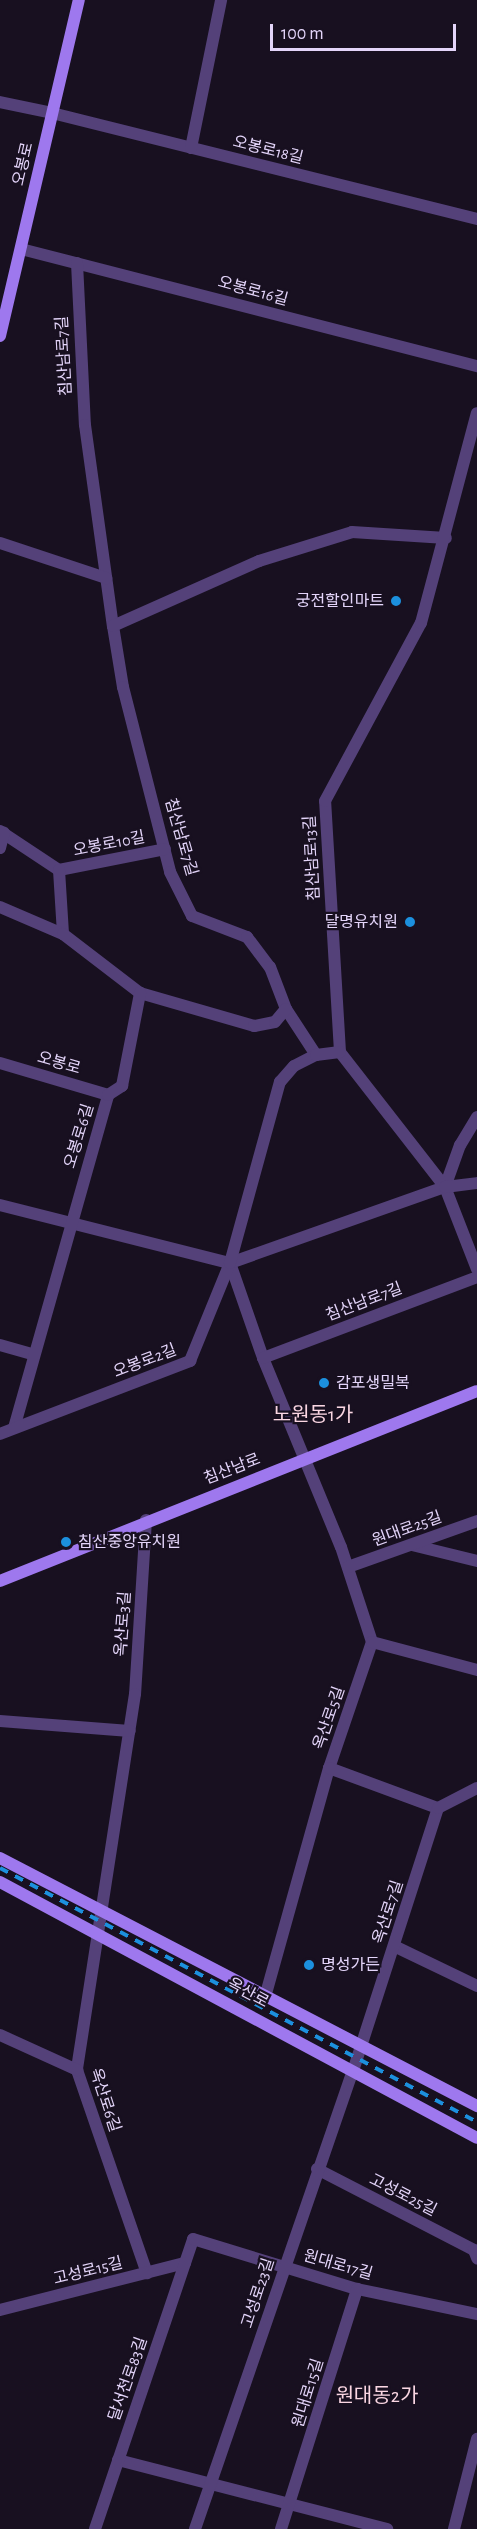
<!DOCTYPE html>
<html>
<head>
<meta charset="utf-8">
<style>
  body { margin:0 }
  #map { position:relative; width:477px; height:2529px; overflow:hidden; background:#181020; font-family:"Alegreya Sans","Noto Sans KR",sans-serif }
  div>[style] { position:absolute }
  .minor>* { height:12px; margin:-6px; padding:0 6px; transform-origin:6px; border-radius:6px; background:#544179 }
  .tertiary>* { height:12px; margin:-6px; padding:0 6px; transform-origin:6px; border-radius:6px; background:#544179 }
  .secondary>* { height:12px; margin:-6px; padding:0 6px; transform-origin:6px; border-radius:6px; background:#9e78ee }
  .rail>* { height:4px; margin-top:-2px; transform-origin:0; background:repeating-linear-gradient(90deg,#1c90de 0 9px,transparent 0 17px) }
  .dots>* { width:16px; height:16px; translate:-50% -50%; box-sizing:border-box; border:3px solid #181020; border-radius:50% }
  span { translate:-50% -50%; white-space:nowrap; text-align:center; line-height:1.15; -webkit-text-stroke:4.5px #181020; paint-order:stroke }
  .street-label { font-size:16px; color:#e4d5fa }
  .poi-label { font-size:16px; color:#e4d5fa }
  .right { translate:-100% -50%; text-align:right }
  .left { translate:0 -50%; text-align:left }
  .quarter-label { font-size:20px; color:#fad6e2 }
  .scale { position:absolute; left:270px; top:24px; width:186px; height:27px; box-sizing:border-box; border:3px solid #e4d5fa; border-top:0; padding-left:8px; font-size:18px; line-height:21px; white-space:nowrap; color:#e4d5fa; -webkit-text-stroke:4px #181020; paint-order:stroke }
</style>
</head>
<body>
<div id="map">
  <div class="minor">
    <div style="left:52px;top:113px;width:438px;rotate:14deg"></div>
    <div style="left:191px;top:148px;width:151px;rotate:-78.5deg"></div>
    <div style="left:21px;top:249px;width:471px;rotate:14.4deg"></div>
    <div style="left:77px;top:263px;width:162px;rotate:87.2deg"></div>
    <div style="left:85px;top:425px;width:203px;rotate:82.1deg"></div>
    <div style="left:113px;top:626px;width:62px;rotate:80.7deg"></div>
    <div style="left:123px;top:687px;width:191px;rotate:75.7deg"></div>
    <div style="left:170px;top:872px;width:49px;rotate:63.4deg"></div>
    <div style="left:192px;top:916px;width:59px;rotate:20.9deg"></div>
    <div style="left:247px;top:937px;width:38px;rotate:53deg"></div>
    <div style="left:270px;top:967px;width:45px;rotate:69.1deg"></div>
    <div style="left:286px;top:1009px;width:55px;rotate:56.9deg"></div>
    <div style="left:0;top:543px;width:112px;rotate:18.3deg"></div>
    <div style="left:113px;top:626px;width:160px;rotate:-24deg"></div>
    <div style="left:259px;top:561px;width:97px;rotate:-17.3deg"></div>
    <div style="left:352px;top:532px;width:94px;rotate:3.7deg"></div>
    <div style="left:0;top:831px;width:71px;rotate:33.5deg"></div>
    <div style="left:59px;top:870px;width:108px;rotate:-11.2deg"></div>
    <div style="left:0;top:848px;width:16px;rotate:-76deg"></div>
    <div style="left:59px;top:870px;width:64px;rotate:86.4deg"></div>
    <div style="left:0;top:907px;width:69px;rotate:23.2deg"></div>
    <div style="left:63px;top:934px;width:97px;rotate:37.5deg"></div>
    <div style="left:140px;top:993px;width:119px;rotate:16.1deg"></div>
    <div style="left:254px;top:1026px;width:21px;rotate:-11deg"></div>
    <div style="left:275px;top:1022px;width:17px;rotate:-50deg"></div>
    <div style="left:0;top:1063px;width:113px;rotate:16.5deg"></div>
    <div style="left:477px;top:1117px;width:33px;rotate:121deg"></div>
    <div style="left:460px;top:1145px;width:45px;rotate:109.7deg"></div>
    <div style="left:445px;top:1187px;width:88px;rotate:68.7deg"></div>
    <div style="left:445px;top:1187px;width:171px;rotate:-127.9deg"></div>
    <div style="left:340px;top:1052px;width:251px;rotate:-93.4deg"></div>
    <div style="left:325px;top:801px;width:202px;rotate:-61.7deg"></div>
    <div style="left:421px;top:623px;width:217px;rotate:-75.1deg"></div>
    <div style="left:0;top:1205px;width:237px;rotate:14.2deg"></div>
    <div style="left:230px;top:1263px;width:101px;rotate:70.8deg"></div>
    <div style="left:263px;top:1358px;width:204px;rotate:67.6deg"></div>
    <div style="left:341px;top:1547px;width:100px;rotate:71.9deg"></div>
    <div style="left:372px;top:1642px;width:133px;rotate:108.8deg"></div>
    <div style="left:329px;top:1768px;width:234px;rotate:105.6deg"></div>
    <div style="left:230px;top:1263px;width:228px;rotate:-19.5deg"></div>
    <div style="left:445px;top:1187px;width:32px;rotate:-7deg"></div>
    <div style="left:0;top:1345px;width:33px;rotate:16deg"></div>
    <div style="left:263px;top:1358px;width:229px;rotate:-20.7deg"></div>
    <div style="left:14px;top:1428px;width:346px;rotate:-74.2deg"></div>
    <div style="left:108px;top:1095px;width:17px;rotate:-33deg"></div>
    <div style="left:122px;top:1086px;width:95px;rotate:-79deg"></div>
    <div style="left:0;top:1434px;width:204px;rotate:-21deg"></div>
    <div style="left:190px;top:1361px;width:106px;rotate:-67.8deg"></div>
    <div style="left:230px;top:1263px;width:188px;rotate:-74.6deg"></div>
    <div style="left:280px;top:1082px;width:21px;rotate:-49deg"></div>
    <div style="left:294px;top:1066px;width:25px;rotate:-27deg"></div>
    <div style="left:316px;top:1055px;width:24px;rotate:-7deg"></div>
    <div style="left:146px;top:1520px;width:174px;rotate:93.6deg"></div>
    <div style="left:135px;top:1694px;width:380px;rotate:98.8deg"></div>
    <div style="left:77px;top:2070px;width:215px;rotate:71deg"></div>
    <div style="left:412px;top:1545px;width:67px;rotate:13.8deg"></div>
    <div style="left:348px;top:1567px;width:137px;rotate:-19.6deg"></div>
    <div style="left:372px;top:1642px;width:109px;rotate:14.9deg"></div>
    <div style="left:0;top:1721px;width:130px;rotate:4.4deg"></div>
    <div style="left:329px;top:1768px;width:116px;rotate:20.2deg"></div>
    <div style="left:394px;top:1946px;width:92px;rotate:25.7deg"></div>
    <div style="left:0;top:2035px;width:85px;rotate:24.4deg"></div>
    <div style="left:317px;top:2169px;width:177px;rotate:27.3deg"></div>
    <div style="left:474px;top:2250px;width:9px;rotate:69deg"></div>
    <div style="left:0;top:2310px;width:191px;rotate:-14.3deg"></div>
    <div style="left:118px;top:2460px;width:278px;rotate:14.4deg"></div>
    <div style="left:95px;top:2529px;width:306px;rotate:-71.3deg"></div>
    <div style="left:193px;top:2239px;width:171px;rotate:17deg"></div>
    <div style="left:357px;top:2289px;width:123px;rotate:11.8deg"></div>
    <div style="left:195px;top:2529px;width:488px;rotate:-71deg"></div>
    <div style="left:354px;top:2068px;width:273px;rotate:-72.1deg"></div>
    <div style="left:438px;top:1808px;width:44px;rotate:-27.1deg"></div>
    <div style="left:281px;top:2529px;width:252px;rotate:-72.4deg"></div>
    <div style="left:454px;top:2529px;width:93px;rotate:-75.7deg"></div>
  </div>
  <div class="tertiary">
    <div style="left:0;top:102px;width:53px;rotate:11.9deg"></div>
  </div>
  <div class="secondary">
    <div style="left:0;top:336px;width:345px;rotate:-76.8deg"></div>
    <div style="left:0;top:1581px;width:513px;rotate:-21.72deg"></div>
    <div style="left:0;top:1858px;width:538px;rotate:27.47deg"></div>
    <div style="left:0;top:1882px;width:541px;rotate:28.22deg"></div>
  </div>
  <div class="rail">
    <div style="left:0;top:1868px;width:540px;rotate:28.04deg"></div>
  </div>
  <div class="dots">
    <div style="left:396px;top:601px;background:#1c90de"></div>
    <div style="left:410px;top:922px;background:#1c90de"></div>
    <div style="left:324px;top:1383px;background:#1c90de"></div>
    <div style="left:66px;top:1542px;background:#1c90de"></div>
    <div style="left:309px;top:1965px;background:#1c90de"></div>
  </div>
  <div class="street-label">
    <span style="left:268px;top:150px;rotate:14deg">오봉로18길</span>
    <span style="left:23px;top:164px;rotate:-77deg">오봉로</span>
    <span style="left:253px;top:291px;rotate:15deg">오봉로16길</span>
    <span style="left:64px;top:356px;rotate:-93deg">침산남로7길</span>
    <span style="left:181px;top:837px;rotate:74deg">침산남로7길</span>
    <span style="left:109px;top:844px;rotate:-11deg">오봉로10길</span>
    <span style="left:312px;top:858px;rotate:-93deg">침산남로13길</span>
    <span style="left:59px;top:1063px;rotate:16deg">오봉로</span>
    <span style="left:79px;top:1136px;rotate:-73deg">오봉로6길</span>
    <span style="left:364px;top:1302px;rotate:-21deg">침산남로7길</span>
    <span style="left:145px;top:1361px;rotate:-21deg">오봉로2길</span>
    <span style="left:232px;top:1469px;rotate:-21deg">침산남로</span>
    <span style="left:407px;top:1529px;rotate:-20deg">원대로25길</span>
    <span style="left:123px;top:1624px;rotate:-86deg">옥산로3길</span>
    <span style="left:329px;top:1718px;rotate:-71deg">옥산로5길</span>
    <span style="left:388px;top:1912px;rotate:-72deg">옥산로7길</span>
    <span style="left:248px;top:1993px;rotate:28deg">옥산로</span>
    <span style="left:105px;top:2100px;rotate:72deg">옥산로6길</span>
    <span style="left:403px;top:2195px;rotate:27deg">고성로25길</span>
    <span style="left:338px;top:2265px;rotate:16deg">원대로17길</span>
    <span style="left:88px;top:2271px;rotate:-14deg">고성로15길</span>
    <span style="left:258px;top:2293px;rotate:-72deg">고성로23길</span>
    <span style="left:128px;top:2379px;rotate:-71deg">달서천로83길</span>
    <span style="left:308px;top:2393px;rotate:-73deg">원대로15길</span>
  </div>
  <div class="poi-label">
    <span class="right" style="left:384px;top:601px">궁전할인마트</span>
    <span class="right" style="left:398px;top:922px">달명유치원</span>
    <span class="left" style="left:336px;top:1383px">감포생밀복</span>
    <span class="left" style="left:78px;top:1542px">침산중앙유치원</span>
    <span class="left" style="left:321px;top:1965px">명성가든</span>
  </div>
  <div class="quarter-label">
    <span style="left:313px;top:1415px">노원동1가</span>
    <span style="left:377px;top:2396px">원대동2가</span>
  </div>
  <div class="scale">100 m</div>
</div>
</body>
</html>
